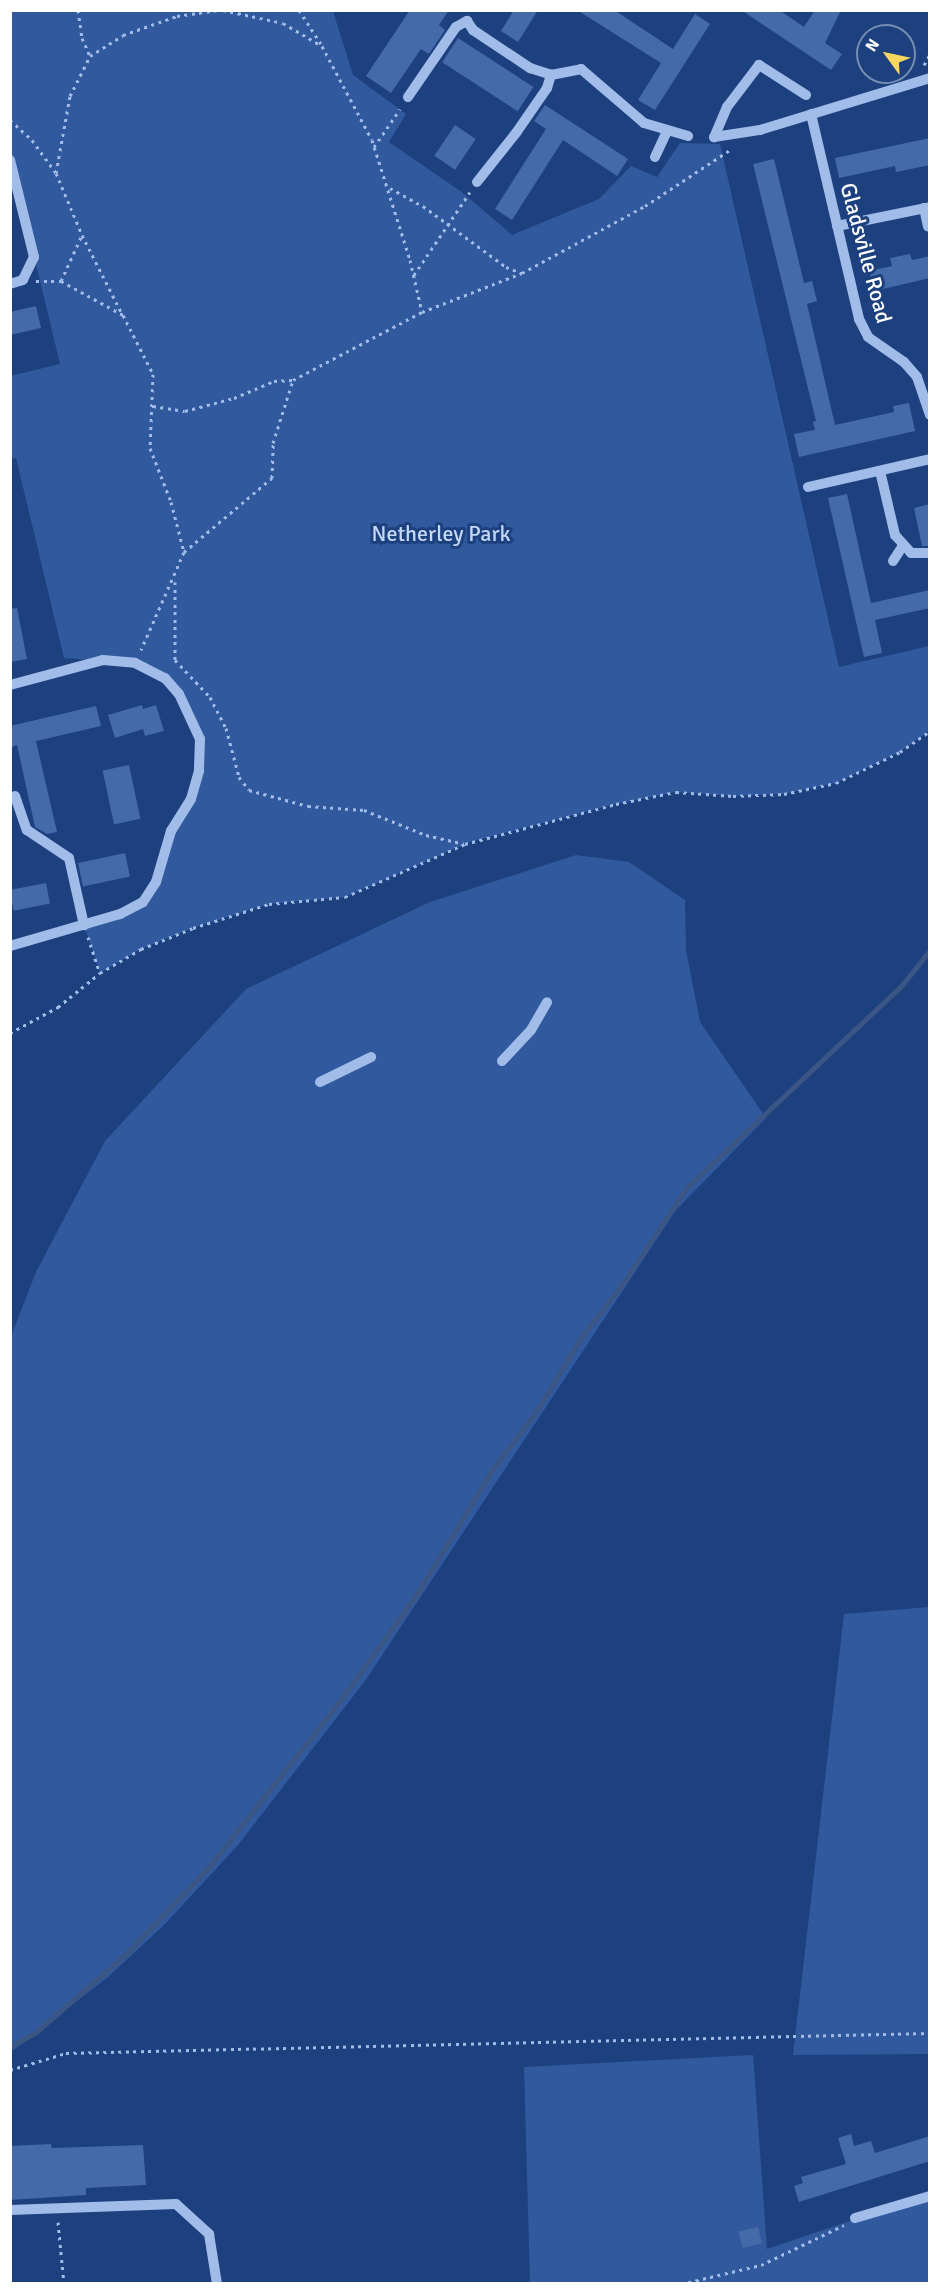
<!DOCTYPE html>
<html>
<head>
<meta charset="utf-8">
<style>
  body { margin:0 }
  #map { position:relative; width:940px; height:2294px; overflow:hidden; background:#1d417f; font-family:Signika,sans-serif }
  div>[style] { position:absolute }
  .green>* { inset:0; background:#30599e }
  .stream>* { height:5px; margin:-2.5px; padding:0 2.5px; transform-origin:2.5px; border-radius:2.5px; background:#3b5684 }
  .building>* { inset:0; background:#456aa9; transform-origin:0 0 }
  .path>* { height:3px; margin-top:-1.5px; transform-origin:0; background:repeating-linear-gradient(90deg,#a1bce9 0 3px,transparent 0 7.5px) }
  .minor>* { height:10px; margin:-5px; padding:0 5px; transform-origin:5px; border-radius:5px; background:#a1bce9 }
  span { translate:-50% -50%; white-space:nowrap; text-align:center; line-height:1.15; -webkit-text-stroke:6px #1d417f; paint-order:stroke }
  .street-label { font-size:22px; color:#fff }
  .park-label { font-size:22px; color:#c5d8f7 }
  .frame { position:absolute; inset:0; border:12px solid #fff; pointer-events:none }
  .north { position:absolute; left:856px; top:24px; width:60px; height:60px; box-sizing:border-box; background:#1d417f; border:2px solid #778db2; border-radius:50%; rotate:303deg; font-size:16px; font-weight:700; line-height:24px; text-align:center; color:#fff }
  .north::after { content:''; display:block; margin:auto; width:21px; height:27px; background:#f8d75f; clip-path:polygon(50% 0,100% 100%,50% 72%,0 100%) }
</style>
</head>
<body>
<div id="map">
  <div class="green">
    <div style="clip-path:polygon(11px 11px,333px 11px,353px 75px,406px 114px,389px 142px,463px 193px,512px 235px,599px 199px,631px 166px,657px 177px,680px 143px,720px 144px,839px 667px,929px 646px,929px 731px,900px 752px,836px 783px,784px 794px,733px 796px,676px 792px,616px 804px,470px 842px,345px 897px,269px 904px,193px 928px,141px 949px,100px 973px,84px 925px,142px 902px,156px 882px,161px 855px,191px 799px,200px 739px,179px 694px,135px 663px,64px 658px,16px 458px,11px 459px,10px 376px,60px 364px,11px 160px)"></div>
    <div style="clip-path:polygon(576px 855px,629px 862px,685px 900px,686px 950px,700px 1022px,766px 1118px,676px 1210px,365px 1681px,238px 1845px,165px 1924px,108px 1977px,11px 2052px,10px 1339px,36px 1272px,105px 1141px,246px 989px,430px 902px)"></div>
    <div style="clip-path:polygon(929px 1607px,929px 2054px,793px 2055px,844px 1614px)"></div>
    <div style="clip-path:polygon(753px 2055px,767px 2249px,929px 2194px,929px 2283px,530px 2283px,524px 2067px)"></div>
  </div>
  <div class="stream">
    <div style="left:10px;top:2047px;width:30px;rotate:-30deg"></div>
    <div style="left:36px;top:2032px;width:118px;rotate:-40.9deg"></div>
    <div style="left:125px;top:1955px;width:119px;rotate:-46.4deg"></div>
    <div style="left:207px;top:1869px;width:218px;rotate:-51.7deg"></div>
    <div style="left:342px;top:1698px;width:127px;rotate:-54.3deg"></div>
    <div style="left:416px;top:1595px;width:146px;rotate:-58.7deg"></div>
    <div style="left:492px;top:1470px;width:75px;rotate:-53.1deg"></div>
    <div style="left:537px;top:1410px;width:87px;rotate:-58.7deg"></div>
    <div style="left:582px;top:1336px;width:67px;rotate:-52.3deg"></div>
    <div style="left:623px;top:1283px;width:114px;rotate:-56.4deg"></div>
    <div style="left:686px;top:1188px;width:296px;rotate:-43.2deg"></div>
    <div style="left:902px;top:985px;width:45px;rotate:-51.3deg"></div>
  </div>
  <div class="building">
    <div style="clip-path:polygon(410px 10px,449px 10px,439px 25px,445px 30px,429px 54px,421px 49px,391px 93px,366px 76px)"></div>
    <div style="clip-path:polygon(514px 10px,538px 10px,518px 42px,501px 31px)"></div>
    <div style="clip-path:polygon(577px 10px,614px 10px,673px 49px,695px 14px,710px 24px,655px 110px,638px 100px,661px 63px)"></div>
    <div style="clip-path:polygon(741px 10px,779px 10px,804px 27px,815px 10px,841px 10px,825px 43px,842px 54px,831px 70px)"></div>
    <div style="left:458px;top:38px;width:90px;height:29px;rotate:33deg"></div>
    <div style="clip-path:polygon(545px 105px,628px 159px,617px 176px,563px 140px,512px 220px,495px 209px,546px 129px,534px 121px)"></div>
    <div style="left:455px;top:125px;width:25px;height:37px;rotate:34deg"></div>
    <div style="clip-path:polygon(930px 138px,930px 165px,896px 172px,895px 166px,839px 178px,835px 158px)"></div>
    <div style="clip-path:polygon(774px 159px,804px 283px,812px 281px,817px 301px,807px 304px,835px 425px,894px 412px,893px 406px,909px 403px,915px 431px,799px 457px,794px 434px,815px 430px,813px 422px,816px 421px,753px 164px)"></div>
    <div style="clip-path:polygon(910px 254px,912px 260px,930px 256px,930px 278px,874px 291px,869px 271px,892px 266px,890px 258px)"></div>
    <div style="clip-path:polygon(36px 306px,41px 328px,10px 335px,10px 312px)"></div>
    <div style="clip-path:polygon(847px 494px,871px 603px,930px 590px,930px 608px,875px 620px,882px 653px,864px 657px,828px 498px)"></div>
    <div style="clip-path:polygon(930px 504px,930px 546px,922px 546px,914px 508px)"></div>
    <div style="clip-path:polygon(17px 608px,27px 659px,10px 662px,10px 609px)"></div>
    <div style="clip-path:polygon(142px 705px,143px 709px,156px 705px,164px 731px,145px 736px,143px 729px,115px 738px,108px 715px)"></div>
    <div style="clip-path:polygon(96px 706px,101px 726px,36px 741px,57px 832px,47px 834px,35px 827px,17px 745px,12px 747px,10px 726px)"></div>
    <div style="left:129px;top:765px;width:55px;height:27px;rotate:78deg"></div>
    <div style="left:125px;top:853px;width:24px;height:48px;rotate:78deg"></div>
    <div style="left:46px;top:883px;width:21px;height:37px;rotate:79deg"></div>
    <div style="clip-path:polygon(851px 2134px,854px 2146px,871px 2141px,875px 2153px,930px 2136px,930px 2161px,799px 2202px,794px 2186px,803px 2183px,801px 2177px,846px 2164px,838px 2138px)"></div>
    <div style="clip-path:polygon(51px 2144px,52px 2148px,143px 2145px,146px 2185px,86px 2188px,86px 2195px,10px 2200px,10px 2146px)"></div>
    <div style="left:758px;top:2227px;width:17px;height:20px;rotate:77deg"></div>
  </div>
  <div class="path">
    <div style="left:78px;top:10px;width:28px;rotate:82deg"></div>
    <div style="left:82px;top:38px;width:20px;rotate:66deg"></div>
    <div style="left:223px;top:10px;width:61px;rotate:12.2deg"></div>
    <div style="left:283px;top:23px;width:45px;rotate:30.5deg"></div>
    <div style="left:322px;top:46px;width:106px;rotate:62deg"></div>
    <div style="left:372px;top:140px;width:126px;rotate:72.4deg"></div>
    <div style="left:410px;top:260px;width:53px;rotate:77deg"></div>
    <div style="left:299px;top:10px;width:40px;rotate:57.1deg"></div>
    <div style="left:924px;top:65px;width:13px;rotate:-61deg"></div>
    <div style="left:10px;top:120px;width:30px;rotate:42deg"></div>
    <div style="left:32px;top:140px;width:41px;rotate:54deg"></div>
    <div style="left:56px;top:173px;width:67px;rotate:67.2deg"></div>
    <div style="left:374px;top:147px;width:46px;rotate:-55.6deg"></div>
    <div style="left:56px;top:173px;width:78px;rotate:-79.7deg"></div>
    <div style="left:70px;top:96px;width:45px;rotate:-63.4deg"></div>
    <div style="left:90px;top:56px;width:39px;rotate:-32deg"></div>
    <div style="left:123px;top:35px;width:57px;rotate:-19.4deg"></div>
    <div style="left:177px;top:16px;width:42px;rotate:-8.1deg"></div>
    <div style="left:390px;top:188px;width:38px;rotate:29deg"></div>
    <div style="left:423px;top:206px;width:103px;rotate:36.3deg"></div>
    <div style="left:506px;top:267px;width:17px;rotate:21deg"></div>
    <div style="left:414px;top:275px;width:100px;rotate:-56deg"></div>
    <div style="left:36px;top:281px;width:25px"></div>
    <div style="left:61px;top:281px;width:71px;rotate:28.7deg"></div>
    <div style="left:123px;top:315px;width:66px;rotate:63deg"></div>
    <div style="left:153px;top:374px;width:74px;rotate:92.3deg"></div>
    <div style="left:150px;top:448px;width:58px;rotate:68.7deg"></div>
    <div style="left:171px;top:502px;width:52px;rotate:75.4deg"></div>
    <div style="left:184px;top:552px;width:107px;rotate:113.7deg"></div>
    <div style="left:61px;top:281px;width:51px;rotate:-65.5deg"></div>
    <div style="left:82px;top:235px;width:89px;rotate:63.1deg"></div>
    <div style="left:153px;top:406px;width:32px;rotate:9deg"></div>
    <div style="left:185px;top:411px;width:51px;rotate:-14.9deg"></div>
    <div style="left:234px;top:398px;width:43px;rotate:-23deg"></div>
    <div style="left:274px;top:381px;width:19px;rotate:-3deg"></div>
    <div style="left:184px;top:552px;width:115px;rotate:-40.1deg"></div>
    <div style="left:272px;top:478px;width:35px;rotate:-88deg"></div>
    <div style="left:273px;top:443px;width:66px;rotate:-72.4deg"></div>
    <div style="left:293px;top:380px;width:146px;rotate:-27.8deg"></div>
    <div style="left:422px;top:312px;width:107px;rotate:-21.3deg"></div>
    <div style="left:522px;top:273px;width:140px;rotate:-28.6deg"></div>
    <div style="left:645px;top:206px;width:102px;rotate:-33.4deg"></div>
    <div style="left:175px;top:582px;width:78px;rotate:90deg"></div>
    <div style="left:175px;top:660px;width:51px;rotate:46.6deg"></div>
    <div style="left:210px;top:697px;width:35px;rotate:63deg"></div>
    <div style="left:226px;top:728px;width:51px;rotate:75.1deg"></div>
    <div style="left:239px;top:777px;width:16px;rotate:52deg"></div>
    <div style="left:249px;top:790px;width:61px;rotate:15.2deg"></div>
    <div style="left:308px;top:806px;width:56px;rotate:4.1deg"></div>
    <div style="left:364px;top:810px;width:67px;rotate:22deg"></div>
    <div style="left:426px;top:835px;width:39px;rotate:13deg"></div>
    <div style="left:88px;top:937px;width:38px;rotate:72deg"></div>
    <div style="left:10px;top:1033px;width:55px;rotate:-28.4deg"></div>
    <div style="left:58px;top:1007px;width:54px;rotate:-39deg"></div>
    <div style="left:100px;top:973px;width:48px;rotate:-30.3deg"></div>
    <div style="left:141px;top:949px;width:56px;rotate:-22deg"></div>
    <div style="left:193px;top:928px;width:80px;rotate:-17.5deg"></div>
    <div style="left:269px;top:904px;width:76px;rotate:-5.3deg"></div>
    <div style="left:345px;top:897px;width:131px;rotate:-23.8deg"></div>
    <div style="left:465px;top:844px;width:156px;rotate:-14.8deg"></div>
    <div style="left:616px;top:804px;width:61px;rotate:-11.3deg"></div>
    <div style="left:676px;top:792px;width:57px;rotate:4deg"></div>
    <div style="left:733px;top:796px;width:51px;rotate:-2.2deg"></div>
    <div style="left:784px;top:794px;width:53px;rotate:-11.9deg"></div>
    <div style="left:836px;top:783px;width:71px;rotate:-25.8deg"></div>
    <div style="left:900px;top:752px;width:37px;rotate:-35deg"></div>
    <div style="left:10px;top:2070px;width:59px;rotate:-16.9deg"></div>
    <div style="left:66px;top:2053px;width:864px;rotate:-1.33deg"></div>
    <div style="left:58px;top:2222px;width:62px;rotate:84.5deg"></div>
    <div style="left:681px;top:2284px;width:82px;rotate:-13.4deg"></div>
    <div style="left:761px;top:2265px;width:92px;rotate:-25.7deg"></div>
  </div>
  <div class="minor">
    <div style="left:467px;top:21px;width:11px;rotate:56deg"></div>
    <div style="left:473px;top:30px;width:69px;rotate:33.7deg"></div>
    <div style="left:530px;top:68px;width:22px;rotate:18deg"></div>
    <div style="left:551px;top:75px;width:31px;rotate:-11deg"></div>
    <div style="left:581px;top:69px;width:83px;rotate:40.6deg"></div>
    <div style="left:644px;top:123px;width:46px;rotate:16.5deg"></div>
    <div style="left:806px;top:95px;width:56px;rotate:-147.4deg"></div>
    <div style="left:759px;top:65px;width:53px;rotate:127.3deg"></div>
    <div style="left:727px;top:107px;width:33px;rotate:113deg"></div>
    <div style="left:714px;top:137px;width:47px;rotate:-8.7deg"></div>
    <div style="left:760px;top:130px;width:178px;rotate:-17deg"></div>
    <div style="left:408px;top:97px;width:85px;rotate:-55.6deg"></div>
    <div style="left:456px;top:27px;width:13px;rotate:-29deg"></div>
    <div style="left:811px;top:114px;width:211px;rotate:76.8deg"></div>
    <div style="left:859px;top:319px;width:20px;rotate:63deg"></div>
    <div style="left:868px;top:337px;width:44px;rotate:34.8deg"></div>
    <div style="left:904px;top:362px;width:20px;rotate:49deg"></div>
    <div style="left:917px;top:377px;width:40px;rotate:71.1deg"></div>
    <div style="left:655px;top:157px;width:29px;rotate:-65deg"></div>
    <div style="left:10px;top:160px;width:100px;rotate:76.1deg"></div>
    <div style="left:34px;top:257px;width:25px;rotate:116deg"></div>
    <div style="left:23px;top:280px;width:14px;rotate:163deg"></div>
    <div style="left:477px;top:182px;width:63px;rotate:-51.5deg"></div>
    <div style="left:516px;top:133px;width:55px;rotate:-55.4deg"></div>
    <div style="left:547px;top:88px;width:14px;rotate:-73deg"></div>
    <div style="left:924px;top:208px;width:19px;rotate:78deg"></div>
    <div style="left:837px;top:226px;width:95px;rotate:-11.5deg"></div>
    <div style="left:880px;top:471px;width:66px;rotate:76.8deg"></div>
    <div style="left:895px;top:535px;width:24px;rotate:48deg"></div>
    <div style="left:911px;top:553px;width:19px"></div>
    <div style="left:808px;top:487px;width:125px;rotate:-12.9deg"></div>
    <div style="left:893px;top:561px;width:17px;rotate:-57deg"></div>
    <div style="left:10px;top:685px;width:96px;rotate:-15deg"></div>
    <div style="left:103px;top:660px;width:32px;rotate:5deg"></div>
    <div style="left:135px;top:663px;width:34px;rotate:27deg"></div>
    <div style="left:165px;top:678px;width:21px;rotate:49deg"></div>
    <div style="left:179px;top:694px;width:50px;rotate:65deg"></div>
    <div style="left:200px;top:739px;width:32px;rotate:92deg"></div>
    <div style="left:199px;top:771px;width:29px;rotate:106deg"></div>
    <div style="left:191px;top:799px;width:38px;rotate:122deg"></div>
    <div style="left:171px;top:831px;width:53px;rotate:106.4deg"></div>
    <div style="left:156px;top:882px;width:24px;rotate:123deg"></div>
    <div style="left:143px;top:902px;width:26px;rotate:152deg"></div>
    <div style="left:120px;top:914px;width:115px;rotate:163.8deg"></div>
    <div style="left:15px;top:796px;width:36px;rotate:71deg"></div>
    <div style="left:27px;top:830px;width:50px;rotate:33.7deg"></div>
    <div style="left:69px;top:858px;width:69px;rotate:77.4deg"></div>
    <div style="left:502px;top:1061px;width:42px;rotate:-46.9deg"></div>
    <div style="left:531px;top:1030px;width:32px;rotate:-60deg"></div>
    <div style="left:320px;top:1082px;width:57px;rotate:-26.1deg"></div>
    <div style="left:10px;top:2210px;width:166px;rotate:-2.1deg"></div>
    <div style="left:176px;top:2204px;width:45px;rotate:42.3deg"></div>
    <div style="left:209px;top:2234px;width:51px;rotate:80.9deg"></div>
    <div style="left:855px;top:2218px;width:78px;rotate:-16.3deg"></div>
  </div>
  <div class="street-label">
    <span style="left:866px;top:253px;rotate:75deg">Gladsville Road</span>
  </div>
  <div class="park-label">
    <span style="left:441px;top:534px">Netherley Park</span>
  </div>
  <div class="frame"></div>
  <div class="north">N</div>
</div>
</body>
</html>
